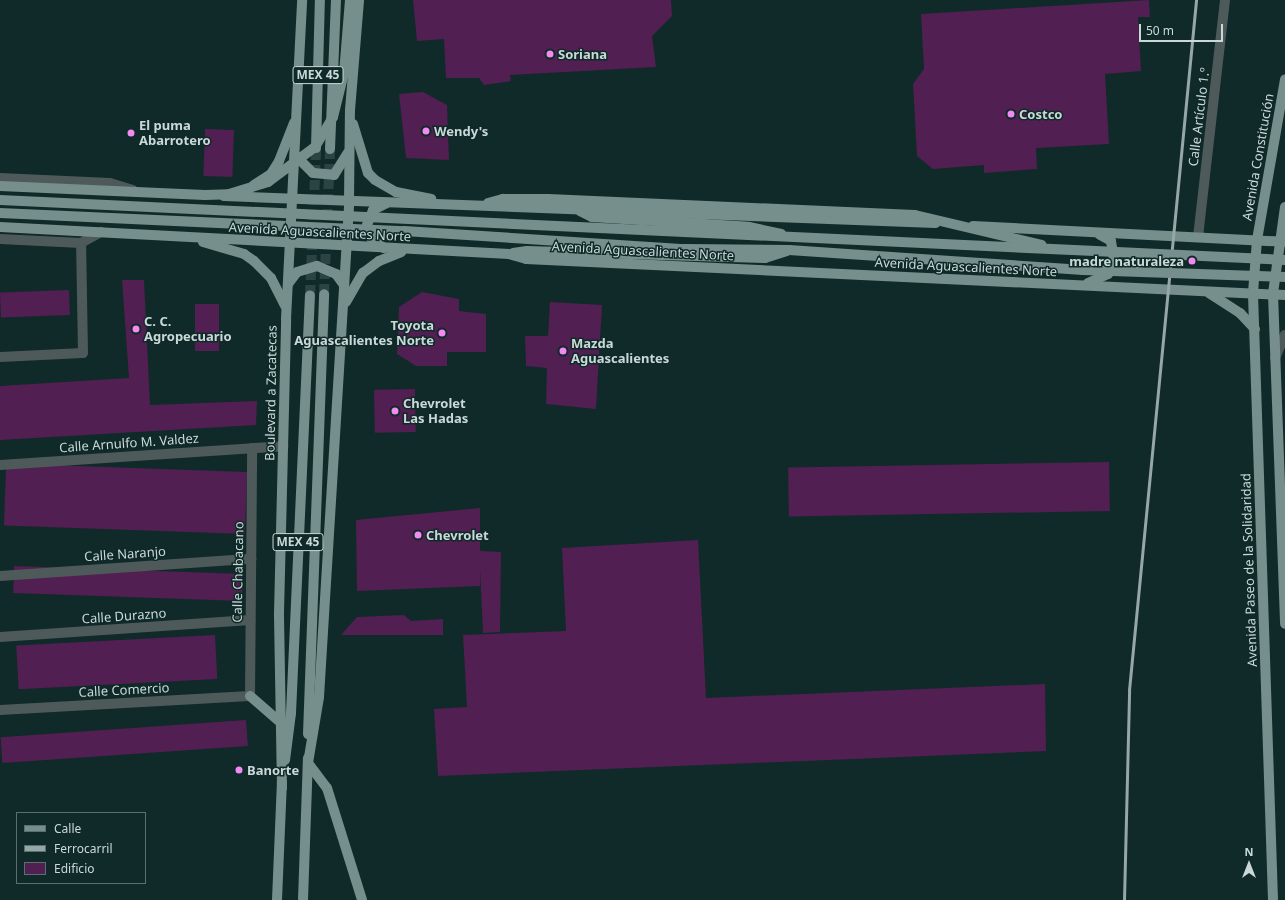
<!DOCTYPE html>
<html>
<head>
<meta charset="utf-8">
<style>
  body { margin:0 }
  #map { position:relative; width:1285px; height:900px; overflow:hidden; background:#0f2a29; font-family:"Noto Sans",sans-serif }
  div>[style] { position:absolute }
  .building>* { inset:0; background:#511f51; transform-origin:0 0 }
  .major-tunnel>* { height:10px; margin-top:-5px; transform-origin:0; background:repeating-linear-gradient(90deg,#2b4443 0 10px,transparent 0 15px) }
  .minor>* { height:10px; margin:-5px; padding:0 5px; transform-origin:5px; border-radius:5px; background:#4e5a5a }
  .major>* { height:10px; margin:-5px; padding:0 5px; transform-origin:5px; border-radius:5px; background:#768f8d }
  .rail>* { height:3px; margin:-1.5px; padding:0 1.5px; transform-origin:1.5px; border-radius:1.5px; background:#95a7a6 }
  .major-bridge>* { height:10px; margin:-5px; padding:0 5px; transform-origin:5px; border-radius:5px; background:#768f8d }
  .dots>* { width:11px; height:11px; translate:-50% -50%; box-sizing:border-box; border:2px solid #0f2a29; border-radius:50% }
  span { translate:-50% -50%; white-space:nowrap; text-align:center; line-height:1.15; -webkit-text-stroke:3px #0f2a29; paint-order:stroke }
  .shield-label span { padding:1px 3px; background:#0f2a29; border:1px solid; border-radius:3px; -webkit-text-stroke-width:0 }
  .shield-label { font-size:12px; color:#cad9d8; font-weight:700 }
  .poi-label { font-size:13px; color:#cad9d8; font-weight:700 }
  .left { translate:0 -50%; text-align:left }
  .right { translate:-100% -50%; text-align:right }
  .street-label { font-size:13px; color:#cad9d8 }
  .legend { position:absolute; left:16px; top:812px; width:130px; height:72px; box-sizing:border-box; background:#0f2a29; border:1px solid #5a706f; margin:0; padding:5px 7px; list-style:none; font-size:12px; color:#cad9d8 }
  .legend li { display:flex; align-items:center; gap:8px; height:20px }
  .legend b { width:20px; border:1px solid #5a706f }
  .north { position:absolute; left:1229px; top:844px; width:40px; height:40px; -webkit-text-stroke:3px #0f2a29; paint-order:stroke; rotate:0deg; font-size:11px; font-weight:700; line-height:16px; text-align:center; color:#cad9d8 }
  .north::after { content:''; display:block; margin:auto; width:14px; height:18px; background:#cad9d8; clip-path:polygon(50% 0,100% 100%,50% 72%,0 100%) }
  .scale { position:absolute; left:1139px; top:24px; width:84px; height:18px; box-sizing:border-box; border:2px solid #cad9d8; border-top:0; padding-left:5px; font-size:12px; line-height:14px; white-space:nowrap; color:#cad9d8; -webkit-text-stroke:3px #0f2a29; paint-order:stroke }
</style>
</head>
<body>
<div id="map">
  <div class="building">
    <div style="clip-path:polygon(413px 0,671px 0,672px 16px,652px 36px,656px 67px,510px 75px,511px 81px,484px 85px,479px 78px,446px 78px,444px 39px,417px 41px)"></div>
    <div style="clip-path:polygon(1149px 0,1150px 17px,1138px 17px,1141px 71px,1105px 74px,1109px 144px,1036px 148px,1037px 169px,984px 173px,984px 165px,933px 169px,917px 156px,913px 84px,924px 69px,921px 14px)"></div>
    <div style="clip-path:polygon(423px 92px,447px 105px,449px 160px,406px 158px,399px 94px)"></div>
    <div style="left:205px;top:129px;width:29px;height:47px;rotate:2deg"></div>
    <div style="clip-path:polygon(122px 280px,144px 280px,150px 405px,257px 401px,256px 425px,0 440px,0 386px,129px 378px)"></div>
    <div style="left:69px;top:290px;width:25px;height:69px;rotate:88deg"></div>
    <div style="clip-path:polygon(422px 292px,459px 299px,459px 311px,486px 314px,486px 352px,447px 352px,447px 366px,416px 366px,397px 354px,399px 307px)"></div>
    <div style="clip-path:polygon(550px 302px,602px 305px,596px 409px,546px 404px,547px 368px,526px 366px,525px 336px,548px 336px)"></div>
    <div style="left:195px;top:304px;width:24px;height:47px"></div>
    <div style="left:415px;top:389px;width:43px;height:41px;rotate:89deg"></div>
    <div style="left:1109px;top:462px;width:49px;height:321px;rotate:89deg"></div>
    <div style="left:247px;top:472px;width:62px;height:241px;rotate:92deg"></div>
    <div style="clip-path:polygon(480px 508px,480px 551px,501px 552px,500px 632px,483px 633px,480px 570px,480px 586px,357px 591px,356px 520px)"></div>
    <div style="clip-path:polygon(698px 540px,706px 698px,1045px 684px,1046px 751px,438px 776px,434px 709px,467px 707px,463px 635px,566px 631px,562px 548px)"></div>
    <div style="left:243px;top:574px;width:27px;height:229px;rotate:92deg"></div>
    <div style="clip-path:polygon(404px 615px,411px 621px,443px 619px,443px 635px,341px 635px,357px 617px)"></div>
    <div style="left:215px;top:635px;width:44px;height:199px;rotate:87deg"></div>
    <div style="left:246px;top:720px;width:26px;height:246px;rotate:86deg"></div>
  </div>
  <div class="major-tunnel">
    <div style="left:324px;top:294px;width:145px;rotate:-87.6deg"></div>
    <div style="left:310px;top:295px;width:145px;rotate:-87.6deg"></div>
  </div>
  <div class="minor">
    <div style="left:0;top:178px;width:110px;rotate:2.6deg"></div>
    <div style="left:110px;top:183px;width:24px;rotate:17deg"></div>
    <div style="left:1198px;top:237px;width:239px;rotate:-83.5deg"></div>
    <div style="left:0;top:239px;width:81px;rotate:2.8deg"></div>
    <div style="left:81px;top:243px;width:23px;rotate:-29deg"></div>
    <div style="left:0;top:357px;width:83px;rotate:-2.8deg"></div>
    <div style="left:83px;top:353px;width:110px;rotate:-91deg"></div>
    <div style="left:1275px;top:358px;width:25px;rotate:-67deg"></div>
    <div style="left:0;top:465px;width:284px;rotate:-3.8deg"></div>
    <div style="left:0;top:576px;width:252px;rotate:-3.9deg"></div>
    <div style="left:0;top:637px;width:251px;rotate:-3.9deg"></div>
    <div style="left:0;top:710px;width:250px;rotate:-3.2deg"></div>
    <div style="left:250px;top:696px;width:248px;rotate:-89.5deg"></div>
  </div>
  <div class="major">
    <div style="left:353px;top:124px;width:51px;rotate:73deg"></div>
    <div style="left:368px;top:173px;width:10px;rotate:45deg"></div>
    <div style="left:375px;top:180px;width:24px;rotate:30deg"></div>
    <div style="left:396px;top:192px;width:36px;rotate:11deg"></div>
    <div style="left:316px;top:148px;width:148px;rotate:-88.5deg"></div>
    <div style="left:330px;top:149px;width:149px;rotate:-87.7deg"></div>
    <div style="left:295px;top:155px;width:25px;rotate:45deg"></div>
    <div style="left:313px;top:173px;width:21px;rotate:5deg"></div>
    <div style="left:334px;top:175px;width:26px;rotate:-58deg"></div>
    <div style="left:254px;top:185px;width:20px;rotate:-33deg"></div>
    <div style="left:271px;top:174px;width:15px;rotate:-58deg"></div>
    <div style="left:279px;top:161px;width:41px;rotate:-68.5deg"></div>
    <div style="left:224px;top:196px;width:712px;rotate:2.17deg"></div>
    <div style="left:488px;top:203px;width:16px;rotate:-15deg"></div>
    <div style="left:503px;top:199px;width:45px"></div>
    <div style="left:1285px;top:207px;width:88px;rotate:97.9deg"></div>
    <div style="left:1273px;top:294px;width:330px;rotate:87.9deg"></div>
    <div style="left:580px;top:211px;width:13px;rotate:27deg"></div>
    <div style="left:592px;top:217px;width:157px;rotate:3.6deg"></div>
    <div style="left:749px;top:227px;width:33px;rotate:12deg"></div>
    <div style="left:973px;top:226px;width:312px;rotate:2.9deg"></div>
    <div style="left:0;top:227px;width:510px;rotate:3.04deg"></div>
    <div style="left:509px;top:254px;width:18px;rotate:16deg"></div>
    <div style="left:526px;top:259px;width:760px;rotate:2.72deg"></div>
    <div style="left:203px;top:242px;width:43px;rotate:16.3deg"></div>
    <div style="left:244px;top:254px;width:12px;rotate:35deg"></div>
    <div style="left:254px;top:261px;width:24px;rotate:45deg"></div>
    <div style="left:271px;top:278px;width:31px;rotate:63deg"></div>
    <div style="left:384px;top:248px;width:14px;rotate:-146deg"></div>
    <div style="left:372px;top:240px;width:16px;rotate:-108deg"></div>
    <div style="left:367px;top:225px;width:16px;rotate:-68deg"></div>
    <div style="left:373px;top:210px;width:16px;rotate:-27deg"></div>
    <div style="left:513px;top:253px;width:14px;rotate:-8deg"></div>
    <div style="left:527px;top:251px;width:238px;rotate:1.7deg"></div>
    <div style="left:765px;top:258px;width:23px;rotate:-18deg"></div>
    <div style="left:1088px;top:283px;width:22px;rotate:-24deg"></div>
    <div style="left:1108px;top:274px;width:15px;rotate:-67deg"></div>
    <div style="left:1114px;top:260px;width:19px;rotate:-99deg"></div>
    <div style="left:1111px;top:241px;width:13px;rotate:-151deg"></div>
    <div style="left:288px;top:284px;width:15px;rotate:-53deg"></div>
    <div style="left:297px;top:272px;width:21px;rotate:-17deg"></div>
    <div style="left:317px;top:266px;width:21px;rotate:23deg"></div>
    <div style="left:336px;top:274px;width:14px;rotate:54deg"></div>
    <div style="left:1209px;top:293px;width:37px;rotate:33deg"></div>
    <div style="left:1240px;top:313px;width:22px;rotate:47deg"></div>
    <div style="left:346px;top:302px;width:34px;rotate:-60deg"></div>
    <div style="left:363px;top:273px;width:20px;rotate:-37deg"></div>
    <div style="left:379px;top:261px;width:24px;rotate:-22deg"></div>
    <div style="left:250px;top:696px;width:37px;rotate:41deg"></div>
    <div style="left:308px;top:734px;width:440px;rotate:-87.9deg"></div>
    <div style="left:285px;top:760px;width:47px;rotate:-82.7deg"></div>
    <div style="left:291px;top:713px;width:418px;rotate:-87.4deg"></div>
    <div style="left:308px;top:763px;width:67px;rotate:-80.5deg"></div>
    <div style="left:319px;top:697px;width:497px;rotate:-86.5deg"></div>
    <div style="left:349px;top:201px;width:91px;rotate:-89.4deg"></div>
    <div style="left:350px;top:110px;width:110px;rotate:-85.3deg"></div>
    <div style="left:308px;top:763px;width:31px;rotate:53deg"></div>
    <div style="left:327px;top:788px;width:117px;rotate:72.6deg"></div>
    <div style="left:282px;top:788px;width:175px;rotate:-91deg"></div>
    <div style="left:279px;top:613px;width:294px;rotate:-88.6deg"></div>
    <div style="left:286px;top:319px;width:319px;rotate:-87.1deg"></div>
    <div style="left:277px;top:900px;width:118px;rotate:-87.6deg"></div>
    <div style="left:303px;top:900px;width:142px;rotate:-88deg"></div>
    <div style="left:1273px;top:900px;width:607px;rotate:-91.89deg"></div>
    <div style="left:1253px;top:293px;width:53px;rotate:-85.7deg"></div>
    <div style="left:1257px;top:240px;width:163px;rotate:-80.1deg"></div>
  </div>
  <div class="rail">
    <div style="left:1124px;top:900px;width:210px;rotate:-88.6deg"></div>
    <div style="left:1129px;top:690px;width:693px;rotate:-84.45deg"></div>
  </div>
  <div class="major-bridge">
    <div style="left:0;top:186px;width:205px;rotate:2.5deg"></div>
    <div style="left:205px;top:195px;width:24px;rotate:-2deg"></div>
    <div style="left:229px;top:194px;width:41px;rotate:-17.1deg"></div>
    <div style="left:268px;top:182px;width:59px;rotate:-36.7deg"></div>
    <div style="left:315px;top:147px;width:35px;rotate:-59deg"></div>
    <div style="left:333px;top:117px;width:45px;rotate:-76deg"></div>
    <div style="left:344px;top:73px;width:73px;rotate:-85.3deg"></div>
    <div style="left:548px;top:199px;width:367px;rotate:2.5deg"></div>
    <div style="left:915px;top:215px;width:130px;rotate:13.3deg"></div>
    <div style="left:0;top:200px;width:1286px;rotate:2.67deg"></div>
    <div style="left:0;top:213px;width:404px;rotate:2.6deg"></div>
    <div style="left:404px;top:231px;width:281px;rotate:3.7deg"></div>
    <div style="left:684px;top:249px;width:105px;rotate:0.5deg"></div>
    <div style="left:789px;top:250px;width:295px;rotate:3.9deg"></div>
    <div style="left:1083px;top:270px;width:202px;rotate:2deg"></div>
  </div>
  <div class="dots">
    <div style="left:550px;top:54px;background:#f28af2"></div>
    <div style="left:1011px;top:114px;background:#f28af2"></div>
    <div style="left:426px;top:131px;background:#f28af2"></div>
    <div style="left:131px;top:133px;background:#f28af2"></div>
    <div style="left:1192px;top:261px;background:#f28af2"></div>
    <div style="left:136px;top:329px;background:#f28af2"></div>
    <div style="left:442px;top:333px;background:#f28af2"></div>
    <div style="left:563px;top:351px;background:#f28af2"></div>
    <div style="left:395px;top:411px;background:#f28af2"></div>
    <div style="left:418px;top:535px;background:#f28af2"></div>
    <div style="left:239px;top:770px;background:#f28af2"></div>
  </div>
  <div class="shield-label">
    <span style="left:318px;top:75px">MEX 45</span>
    <span style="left:298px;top:542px">MEX 45</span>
  </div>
  <div class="poi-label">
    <span class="left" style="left:558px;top:54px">Soriana</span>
    <span class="left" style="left:1019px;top:114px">Costco</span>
    <span class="left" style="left:139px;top:133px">El puma<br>Abarrotero</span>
    <span class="left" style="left:434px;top:131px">Wendy's</span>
    <span class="right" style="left:1184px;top:261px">madre naturaleza</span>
    <span class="left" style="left:144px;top:329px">C. C.<br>Agropecuario</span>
    <span class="right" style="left:434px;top:333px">Toyota<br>Aguascalientes Norte</span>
    <span class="left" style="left:571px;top:351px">Mazda<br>Aguascalientes</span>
    <span class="left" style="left:403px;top:411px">Chevrolet<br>Las Hadas</span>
    <span class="left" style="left:426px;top:535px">Chevrolet</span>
    <span class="left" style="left:247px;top:770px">Banorte</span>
  </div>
  <div class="street-label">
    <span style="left:1199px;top:117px;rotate:-83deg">Calle Artículo 1.º</span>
    <span style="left:1258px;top:157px;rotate:-80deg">Avenida Constitución</span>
    <span style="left:320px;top:232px;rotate:3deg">Avenida Aguascalientes Norte</span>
    <span style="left:643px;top:251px;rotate:3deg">Avenida Aguascalientes Norte</span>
    <span style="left:966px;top:267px;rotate:3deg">Avenida Aguascalientes Norte</span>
    <span style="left:271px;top:393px;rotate:-89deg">Boulevard a Zacatecas</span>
    <span style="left:129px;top:443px;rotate:-4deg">Calle Arnulfo M. Valdez</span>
    <span style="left:125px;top:554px;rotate:-4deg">Calle Naranjo</span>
    <span style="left:1249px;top:570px;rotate:-92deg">Avenida Paseo de la Solidaridad</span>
    <span style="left:238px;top:572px;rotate:-89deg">Calle Chabacano</span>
    <span style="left:124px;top:616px;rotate:-4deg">Calle Durazno</span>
    <span style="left:124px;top:690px;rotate:-3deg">Calle Comercio</span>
  </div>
  <ul class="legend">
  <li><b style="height:5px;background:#768f8d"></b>Calle</li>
  <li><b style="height:5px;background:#95a7a6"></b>Ferrocarril</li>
  <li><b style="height:11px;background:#511f51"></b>Edificio</li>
  </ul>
  <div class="north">N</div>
  <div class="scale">50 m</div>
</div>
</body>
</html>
